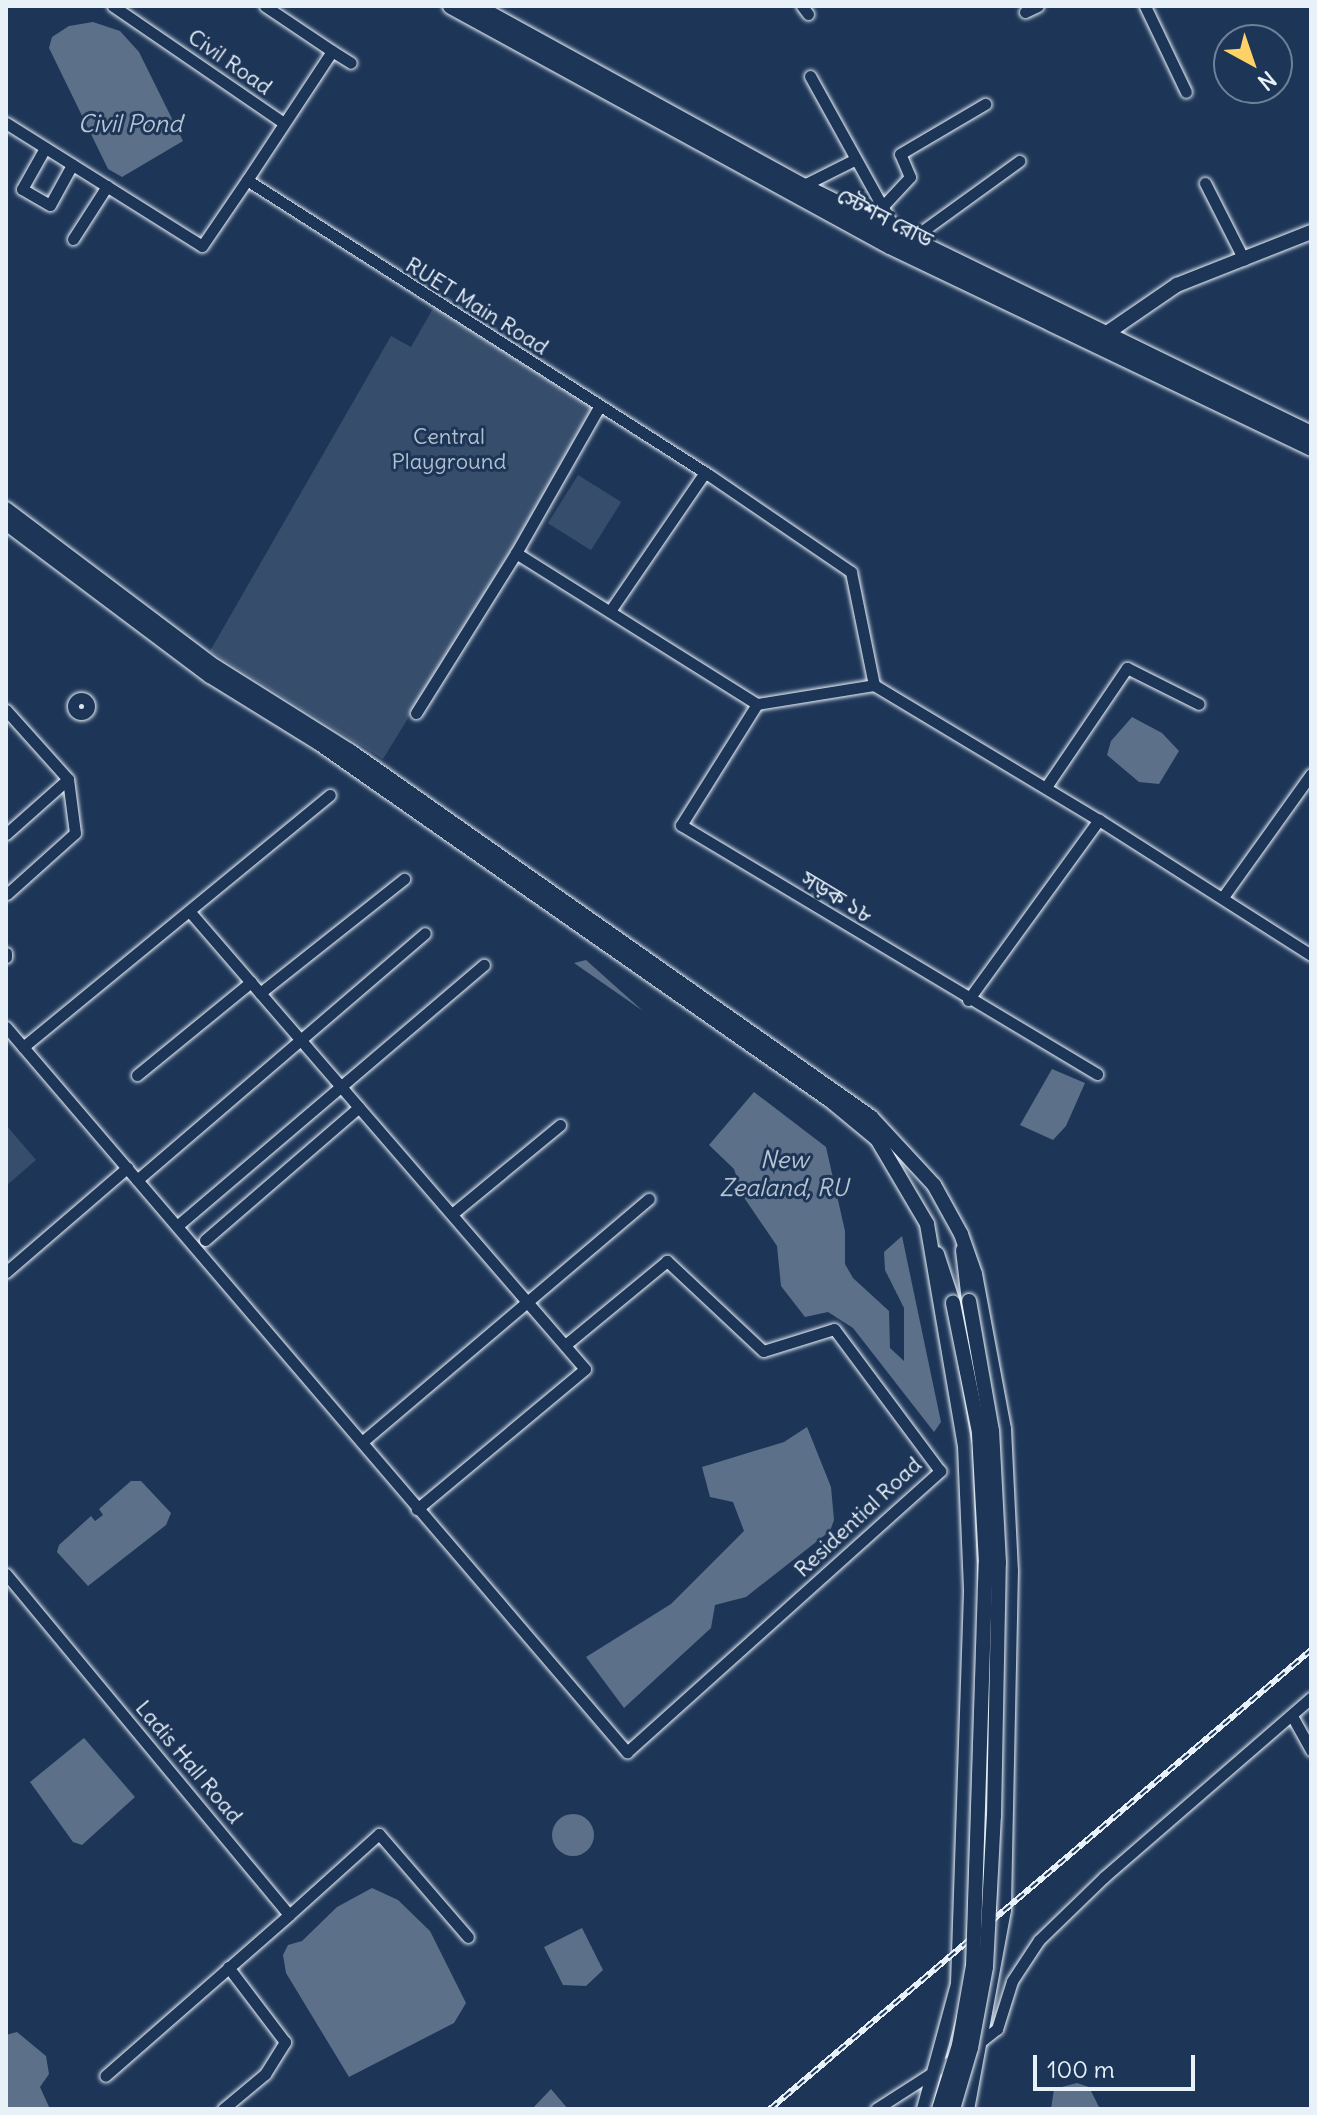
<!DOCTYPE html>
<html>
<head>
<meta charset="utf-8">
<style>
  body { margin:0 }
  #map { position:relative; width:1317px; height:2115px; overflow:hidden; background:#1d3557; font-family:Delius,"Noto Sans Bengali",sans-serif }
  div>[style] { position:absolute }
  .green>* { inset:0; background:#374d6c; transform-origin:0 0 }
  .water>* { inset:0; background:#5d7089 }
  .round { border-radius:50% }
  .roads { filter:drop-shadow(0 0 2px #e8f1f8) drop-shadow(0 0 2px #e8f1f8) }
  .minor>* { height:11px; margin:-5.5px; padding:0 5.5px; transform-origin:5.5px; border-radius:5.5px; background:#1d3557 }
  .minor>.ring { margin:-5.5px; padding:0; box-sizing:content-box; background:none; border:11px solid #1d3557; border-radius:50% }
  .tertiary>* { height:14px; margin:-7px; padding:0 7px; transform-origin:7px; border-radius:7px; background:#1d3557 }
  .secondary>* { height:14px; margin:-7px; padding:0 7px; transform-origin:7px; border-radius:7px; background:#1d3557 }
  .primary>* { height:16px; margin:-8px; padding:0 8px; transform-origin:8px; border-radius:8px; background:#1d3557 }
  .rail>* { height:6px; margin-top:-3px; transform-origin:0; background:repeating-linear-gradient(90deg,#1d3557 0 9px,#e8f1f8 0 18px); box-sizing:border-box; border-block:2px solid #e8f1f8 }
  .bridges { filter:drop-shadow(0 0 2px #e8f1f8) drop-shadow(0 0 2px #e8f1f8) }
  .tertiary-bridge>* { height:14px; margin:-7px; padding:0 7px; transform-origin:7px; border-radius:7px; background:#1d3557 }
  span { translate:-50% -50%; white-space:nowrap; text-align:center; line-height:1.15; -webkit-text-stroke:6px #1d3557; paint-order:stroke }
  .street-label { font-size:22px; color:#e8f1f8 }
  .park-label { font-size:22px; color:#b3c0ce }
  .water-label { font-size:24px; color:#b7c4d1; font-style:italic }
  .frame { position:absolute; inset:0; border:8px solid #e8f1f8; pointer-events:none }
  .north { position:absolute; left:1213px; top:24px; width:80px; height:80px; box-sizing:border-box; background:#1d3557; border:2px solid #6e8097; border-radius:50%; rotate:140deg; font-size:22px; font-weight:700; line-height:32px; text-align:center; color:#e8f1f8 }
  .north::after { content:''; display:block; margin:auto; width:28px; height:36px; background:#ffd166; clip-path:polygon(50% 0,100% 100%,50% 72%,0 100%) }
  .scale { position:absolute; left:1033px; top:2055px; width:162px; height:36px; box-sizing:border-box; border:4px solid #e8f1f8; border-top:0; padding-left:10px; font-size:24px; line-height:28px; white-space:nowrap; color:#e8f1f8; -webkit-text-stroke:6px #1d3557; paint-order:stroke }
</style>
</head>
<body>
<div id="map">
  <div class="green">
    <div style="clip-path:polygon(435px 305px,599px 407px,383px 759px,210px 651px,391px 336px,411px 347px)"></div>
    <div style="left:578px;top:475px;width:51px;height:57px;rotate:32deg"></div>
    <div style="clip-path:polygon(6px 1125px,36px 1160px,6px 1186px)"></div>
  </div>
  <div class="water">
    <div style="clip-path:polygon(93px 22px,120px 31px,139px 52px,183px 141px,122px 177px,108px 169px,49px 48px,52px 37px,69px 26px)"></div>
    <div style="clip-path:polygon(1132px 717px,1162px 733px,1179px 751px,1159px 784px,1139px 782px,1107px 755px,1111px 741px)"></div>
    <div style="clip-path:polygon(586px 960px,643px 1011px,574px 963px)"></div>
    <div style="clip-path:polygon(1052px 1069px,1085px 1083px,1066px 1126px,1053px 1140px,1020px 1125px)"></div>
    <div style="clip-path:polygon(754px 1092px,826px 1147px,845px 1231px,845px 1264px,853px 1278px,889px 1311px,890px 1348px,904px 1361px,904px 1308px,885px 1270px,884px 1252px,902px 1236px,941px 1422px,934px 1432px,853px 1328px,828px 1312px,805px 1317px,781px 1286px,777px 1246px,743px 1196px,734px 1169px,709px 1145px)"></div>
    <div style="clip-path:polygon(807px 1427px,831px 1487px,834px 1520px,830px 1531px,746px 1597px,715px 1605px,711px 1628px,624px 1708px,586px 1657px,671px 1604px,744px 1531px,733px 1502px,710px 1497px,702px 1467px,784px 1442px)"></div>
    <div style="clip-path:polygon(131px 1481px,141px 1481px,171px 1513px,166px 1525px,88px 1586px,57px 1552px,59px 1545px,91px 1516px,95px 1521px,103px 1515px,99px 1509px)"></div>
    <div style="clip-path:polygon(84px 1738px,135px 1797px,82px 1845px,73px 1842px,30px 1782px)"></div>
    <div class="round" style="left:552px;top:1814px;width:42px;height:42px"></div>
    <div style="clip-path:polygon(372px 1888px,398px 1900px,430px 1931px,466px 2003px,454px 2023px,349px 2077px,286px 1973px,283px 1955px,288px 1945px,302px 1941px,337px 1907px)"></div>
    <div style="clip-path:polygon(582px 1928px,603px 1970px,586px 1986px,563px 1985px,544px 1947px)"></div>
    <div style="clip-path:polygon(17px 2032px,46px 2056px,49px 2074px,40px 2087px,50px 2109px,6px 2109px,6px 2035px)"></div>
    <div style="clip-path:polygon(1077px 2083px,1089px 2087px,1100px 2109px,1051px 2109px,1054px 2089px)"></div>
    <div style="clip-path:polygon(551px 2089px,568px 2109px,532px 2109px)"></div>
  </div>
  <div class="roads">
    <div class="minor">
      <div style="left:113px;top:6px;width:207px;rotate:34.4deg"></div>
      <div style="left:265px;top:6px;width:81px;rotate:33.9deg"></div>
      <div style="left:802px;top:6px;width:10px;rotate:53deg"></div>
      <div style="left:1145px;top:6px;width:95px;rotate:64.5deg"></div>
      <div style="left:1025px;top:12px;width:14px;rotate:-25deg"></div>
      <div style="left:810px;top:76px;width:179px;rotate:61deg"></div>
      <div style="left:6px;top:123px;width:231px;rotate:32.1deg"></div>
      <div style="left:202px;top:246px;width:80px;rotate:-55.7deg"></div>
      <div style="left:247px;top:180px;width:548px;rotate:32.56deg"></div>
      <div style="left:709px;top:475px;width:172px;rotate:34.3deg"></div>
      <div style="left:851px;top:572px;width:115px;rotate:78.5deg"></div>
      <div style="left:45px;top:148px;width:47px;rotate:119.3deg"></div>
      <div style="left:22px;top:189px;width:32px;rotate:30deg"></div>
      <div style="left:50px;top:205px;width:46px;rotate:-61.2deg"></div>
      <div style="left:247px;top:180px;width:154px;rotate:-56.6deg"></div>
      <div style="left:332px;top:51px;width:22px;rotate:32deg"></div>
      <div style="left:1205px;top:183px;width:86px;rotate:63.1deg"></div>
      <div style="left:802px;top:186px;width:58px;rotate:-26.6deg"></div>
      <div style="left:882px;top:207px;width:41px;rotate:-47deg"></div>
      <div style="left:910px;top:177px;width:25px;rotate:-113deg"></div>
      <div style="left:900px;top:154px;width:99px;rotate:-30.5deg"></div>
      <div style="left:73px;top:239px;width:63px;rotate:-57.3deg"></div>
      <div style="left:910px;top:240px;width:135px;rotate:-35.9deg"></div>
      <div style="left:516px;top:553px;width:284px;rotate:32.1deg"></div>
      <div style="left:757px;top:704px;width:119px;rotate:-9.2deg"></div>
      <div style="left:874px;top:685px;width:262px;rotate:31deg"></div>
      <div style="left:1099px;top:820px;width:251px;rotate:32.5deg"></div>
      <div style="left:610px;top:611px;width:168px;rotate:-55.6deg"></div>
      <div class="ring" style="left:73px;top:698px;width:5px;height:5px"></div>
      <div style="left:757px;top:704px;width:143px;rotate:122.1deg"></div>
      <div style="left:681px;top:825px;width:485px;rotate:30.9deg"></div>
      <div style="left:6px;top:710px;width:93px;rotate:48.1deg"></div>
      <div style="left:68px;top:779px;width:83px;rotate:138.4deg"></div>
      <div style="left:416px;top:713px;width:189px;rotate:-58deg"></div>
      <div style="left:516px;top:553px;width:168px;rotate:-60.4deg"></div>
      <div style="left:1046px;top:787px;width:144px;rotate:-55.8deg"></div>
      <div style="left:1127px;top:668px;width:80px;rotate:26.6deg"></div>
      <div style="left:7px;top:894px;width:91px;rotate:-41.9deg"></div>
      <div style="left:75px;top:833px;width:54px;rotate:-97.4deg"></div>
      <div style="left:1223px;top:897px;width:151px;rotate:-54.4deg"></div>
      <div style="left:190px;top:912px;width:604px;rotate:49.16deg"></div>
      <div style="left:585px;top:1369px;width:219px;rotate:140.2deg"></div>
      <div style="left:6px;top:953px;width:4px;rotate:90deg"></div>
      <div style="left:260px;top:993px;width:184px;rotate:-38.4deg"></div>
      <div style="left:968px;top:1000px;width:223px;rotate:-54deg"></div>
      <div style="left:6px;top:1027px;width:955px;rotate:49.42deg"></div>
      <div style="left:627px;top:1752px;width:421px;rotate:-41.9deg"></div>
      <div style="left:940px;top:1471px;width:177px;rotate:-126.7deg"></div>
      <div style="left:834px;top:1329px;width:74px;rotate:162.8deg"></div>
      <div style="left:763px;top:1351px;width:132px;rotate:-136.8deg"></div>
      <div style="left:667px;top:1261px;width:132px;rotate:140.5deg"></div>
      <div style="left:23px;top:1047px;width:397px;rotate:-39.4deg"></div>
      <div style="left:137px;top:1075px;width:147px;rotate:-39.2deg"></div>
      <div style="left:137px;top:1180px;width:379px;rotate:-40.6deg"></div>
      <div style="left:452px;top:1214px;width:140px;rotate:-39.5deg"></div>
      <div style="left:177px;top:1226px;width:403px;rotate:-40.4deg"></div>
      <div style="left:205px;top:1240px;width:203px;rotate:-40.8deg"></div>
      <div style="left:6px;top:1272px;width:160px;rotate:-40.7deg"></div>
      <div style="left:362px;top:1442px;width:376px;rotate:-40.3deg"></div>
      <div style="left:6px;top:1574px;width:443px;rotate:50.3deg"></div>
      <div style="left:289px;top:1915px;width:244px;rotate:138.8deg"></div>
      <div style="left:1292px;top:1716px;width:39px;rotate:61deg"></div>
      <div style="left:289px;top:1915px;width:121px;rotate:-42deg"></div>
      <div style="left:379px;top:1834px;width:136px;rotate:49.2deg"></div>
      <div style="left:975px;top:2046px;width:28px;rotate:-38deg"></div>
      <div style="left:997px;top:2029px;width:50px;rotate:-72.6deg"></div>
      <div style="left:1012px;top:1981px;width:49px;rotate:-56.6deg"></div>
      <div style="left:1039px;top:1940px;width:91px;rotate:-44.1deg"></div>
      <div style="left:1104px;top:1877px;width:274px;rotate:-40.9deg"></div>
      <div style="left:223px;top:2109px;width:55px;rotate:-39.8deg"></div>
      <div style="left:265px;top:2074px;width:38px;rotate:-58deg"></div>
      <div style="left:285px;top:2042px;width:94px;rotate:-127.2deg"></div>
      <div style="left:876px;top:2109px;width:96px;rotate:-32.7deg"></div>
    </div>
    <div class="tertiary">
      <div style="left:1098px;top:339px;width:96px;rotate:-34.4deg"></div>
      <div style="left:1177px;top:285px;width:144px;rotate:-21.6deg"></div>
      <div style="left:963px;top:1250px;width:51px;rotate:83.3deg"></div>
      <div style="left:937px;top:1254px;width:52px;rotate:71.9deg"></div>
    </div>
    <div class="secondary">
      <div style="left:6px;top:509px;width:263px;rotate:37deg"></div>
      <div style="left:216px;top:667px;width:158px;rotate:32.1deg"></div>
      <div style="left:350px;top:751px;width:637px;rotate:35.09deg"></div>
      <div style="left:871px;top:1117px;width:93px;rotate:47.2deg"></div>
      <div style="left:934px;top:1185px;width:56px;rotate:61.1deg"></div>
      <div style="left:961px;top:1234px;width:42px;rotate:70.7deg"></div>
      <div style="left:975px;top:1274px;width:158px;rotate:79.4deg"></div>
      <div style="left:1004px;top:1429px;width:141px;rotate:87.2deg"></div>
      <div style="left:1011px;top:1570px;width:340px;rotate:91.2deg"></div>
      <div style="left:1004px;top:1910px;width:202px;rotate:100.5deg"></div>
      <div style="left:6px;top:523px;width:255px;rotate:36.9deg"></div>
      <div style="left:210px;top:676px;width:129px;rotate:31.7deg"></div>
      <div style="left:320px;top:744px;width:623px;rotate:34.94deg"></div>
      <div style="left:831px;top:1101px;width:60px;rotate:39.6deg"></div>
      <div style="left:877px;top:1139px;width:99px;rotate:59.5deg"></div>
      <div style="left:927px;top:1224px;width:225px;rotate:80.3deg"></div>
      <div style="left:965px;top:1446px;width:146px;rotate:87.6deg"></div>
      <div style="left:971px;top:1592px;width:392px;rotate:91.9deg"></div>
      <div style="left:958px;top:1984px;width:130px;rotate:105.2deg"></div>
    </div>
    <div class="primary">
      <div style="left:451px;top:6px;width:500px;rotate:28.67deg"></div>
      <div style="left:890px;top:246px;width:467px;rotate:25.6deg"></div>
      <div style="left:475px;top:6px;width:373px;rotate:28.8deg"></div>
      <div style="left:802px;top:186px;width:566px;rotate:25.98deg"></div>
    </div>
  </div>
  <div class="rail">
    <div style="left:770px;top:2109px;width:709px;rotate:-40.31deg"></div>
  </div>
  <div class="bridges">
    <div class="tertiary-bridge">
      <div style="left:939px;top:2109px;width:67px;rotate:-72.6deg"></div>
      <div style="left:959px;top:2045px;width:80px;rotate:-80deg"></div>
      <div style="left:973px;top:1966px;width:403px;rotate:-88.2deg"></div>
      <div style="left:986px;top:1563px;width:131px;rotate:-93.1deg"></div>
      <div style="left:979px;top:1432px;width:132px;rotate:-101.4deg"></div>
      <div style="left:953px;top:2109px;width:64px;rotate:-73.6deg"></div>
      <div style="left:971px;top:2048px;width:82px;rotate:-79.5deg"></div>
      <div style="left:986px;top:1967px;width:151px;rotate:-87deg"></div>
      <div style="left:994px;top:1816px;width:253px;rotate:-88.9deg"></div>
      <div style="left:999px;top:1563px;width:132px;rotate:-93deg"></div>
      <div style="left:992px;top:1431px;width:132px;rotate:-100deg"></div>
    </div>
  </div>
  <div class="street-label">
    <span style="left:230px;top:62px;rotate:35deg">Civil Road</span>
    <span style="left:885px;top:218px;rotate:27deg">স্টেশন রোড</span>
    <span style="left:477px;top:306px;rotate:32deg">RUET Main Road</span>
    <span style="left:837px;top:897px;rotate:31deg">সড়ক ১৮</span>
    <span style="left:858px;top:1517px;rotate:-43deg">Residential Road</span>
    <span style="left:189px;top:1762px;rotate:50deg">Ladis Hall Road</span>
  </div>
  <div class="park-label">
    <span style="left:449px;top:449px">Central<br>Playground</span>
  </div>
  <div class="water-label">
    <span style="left:130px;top:124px">Civil Pond</span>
    <span style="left:784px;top:1174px">New<br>Zealand, RU</span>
  </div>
  <div class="frame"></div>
  <div class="north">N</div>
  <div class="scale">100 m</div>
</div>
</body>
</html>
